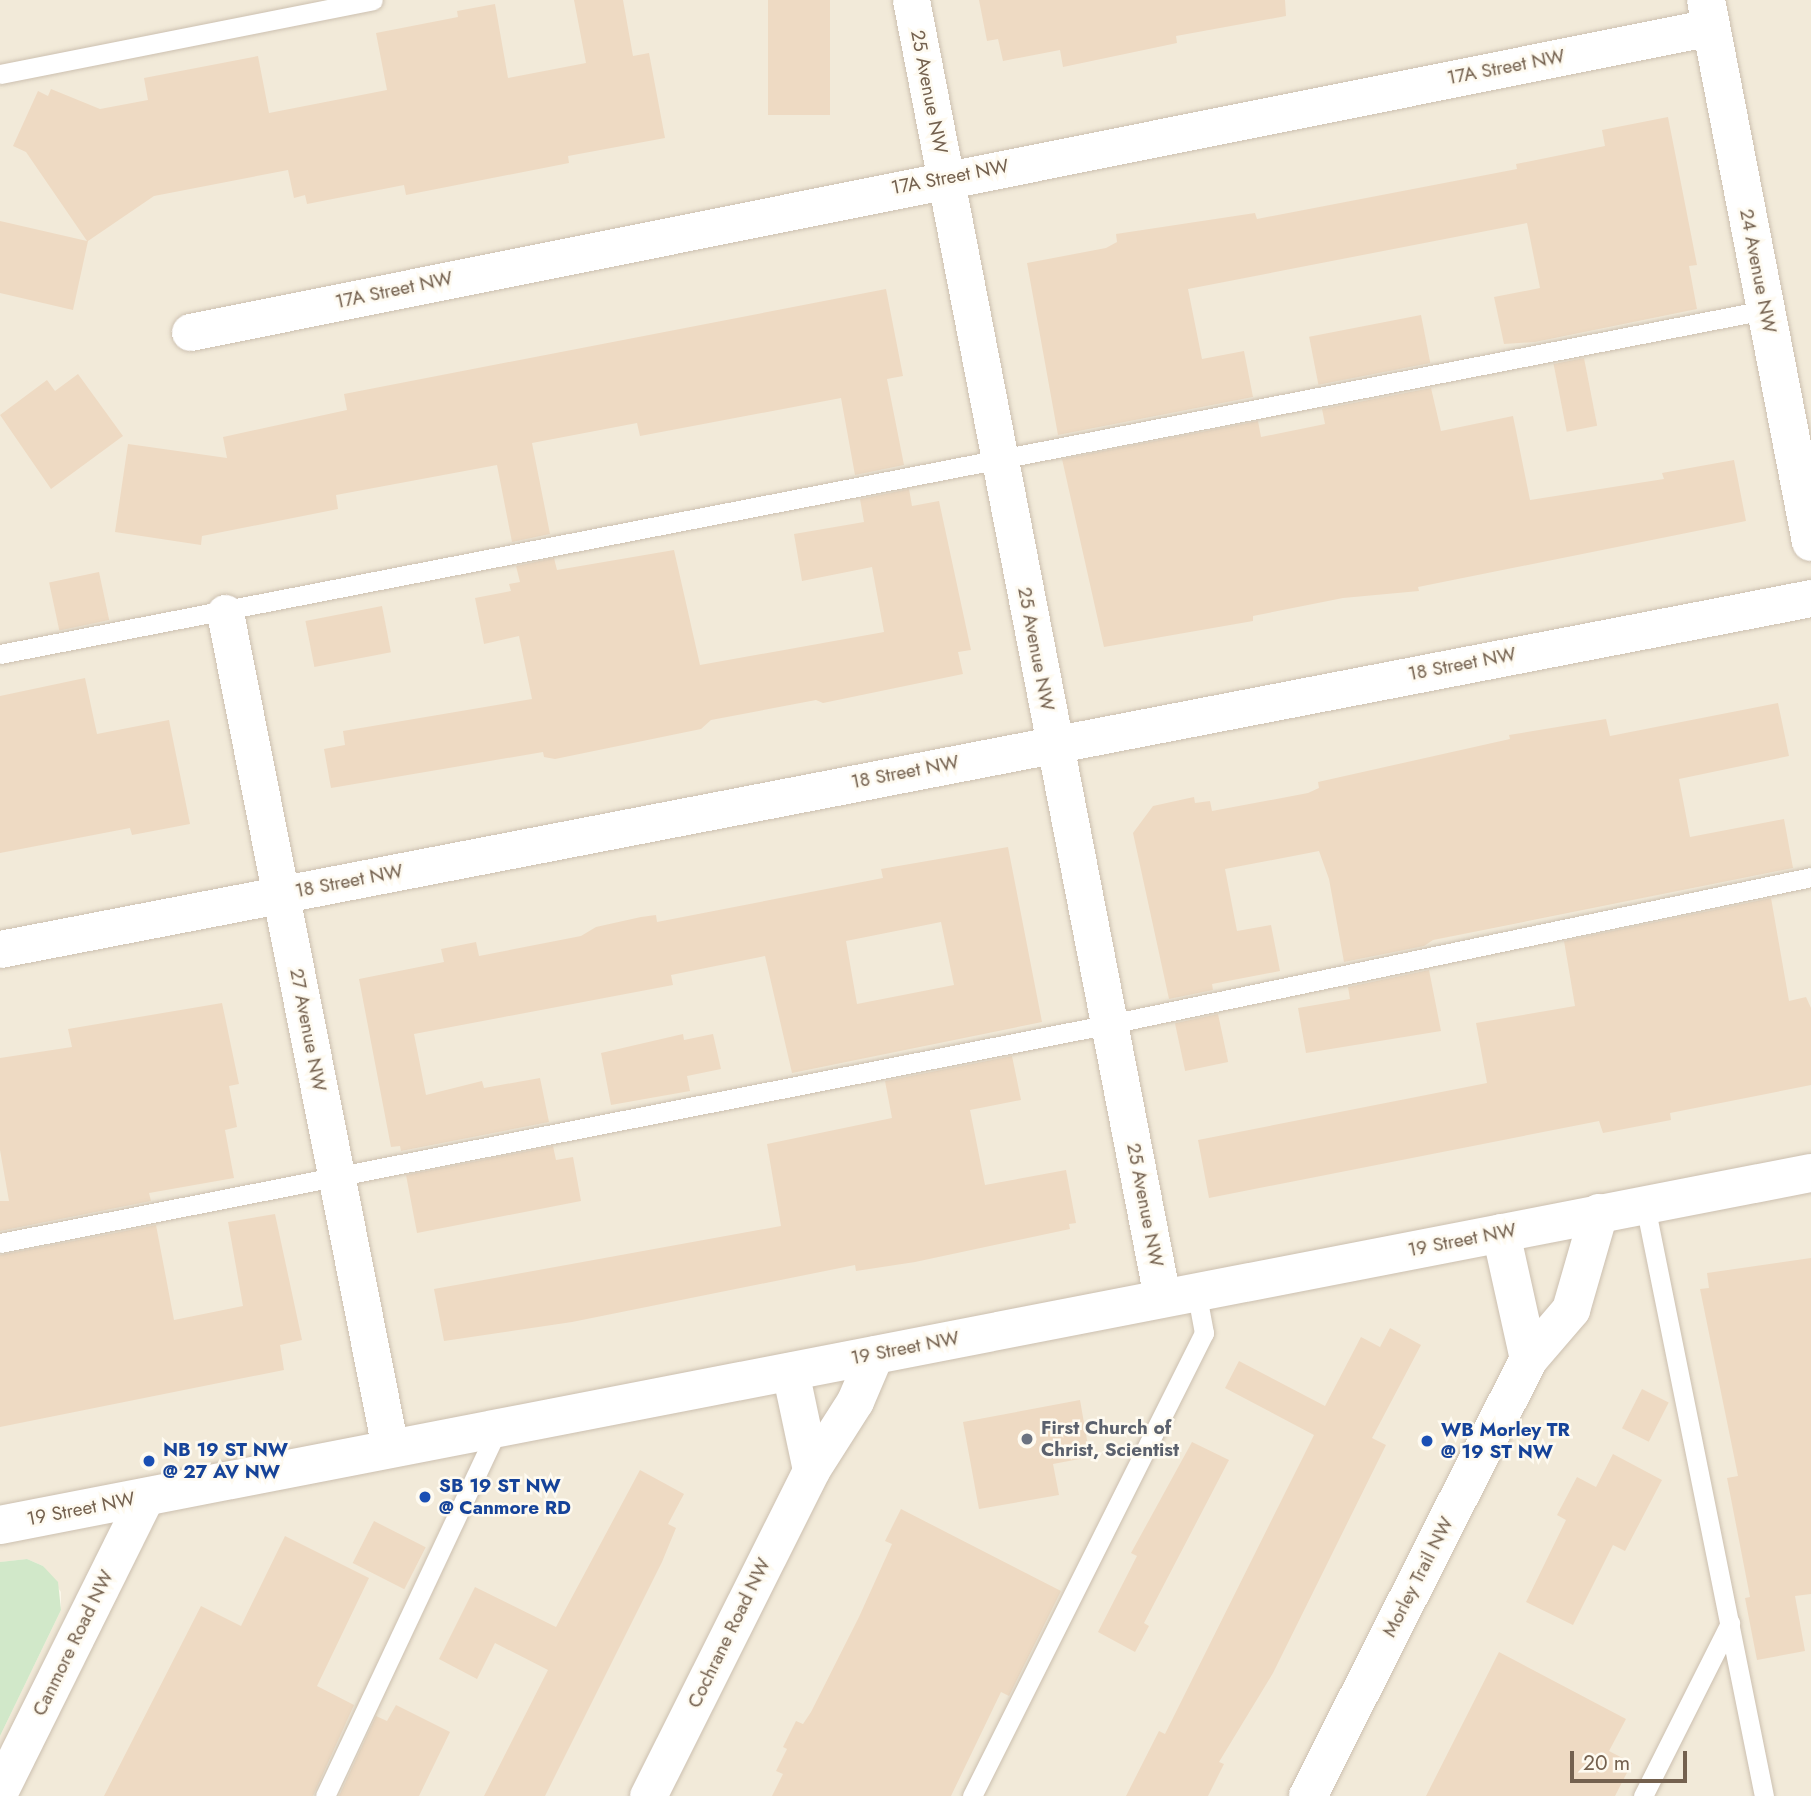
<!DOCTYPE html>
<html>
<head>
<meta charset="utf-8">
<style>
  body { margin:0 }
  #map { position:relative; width:1811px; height:1796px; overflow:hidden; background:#fbf7ea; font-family:Jost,sans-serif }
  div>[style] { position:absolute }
  .residential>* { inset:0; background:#f2ead9 }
  .green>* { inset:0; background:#d1e8c9 }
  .building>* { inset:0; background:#eedac3; transform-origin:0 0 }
  .roads { filter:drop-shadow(0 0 2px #ccc0b0) drop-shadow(0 0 2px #ccc0b0) }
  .service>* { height:19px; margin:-9.5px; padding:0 9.5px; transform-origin:9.5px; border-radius:9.5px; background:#fff }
  .minor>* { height:37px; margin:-18.5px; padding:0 18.5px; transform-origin:18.5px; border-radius:18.5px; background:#fff }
  .tertiary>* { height:38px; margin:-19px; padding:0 19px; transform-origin:19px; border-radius:19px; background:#fff }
  .dots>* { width:19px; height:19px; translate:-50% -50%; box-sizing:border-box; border:4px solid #fefaf0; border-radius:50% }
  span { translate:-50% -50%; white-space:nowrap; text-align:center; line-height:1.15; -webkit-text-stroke:5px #fefaf0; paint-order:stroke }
  .street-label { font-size:19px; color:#74614f }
  .worship-label { font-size:19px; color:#5b616d; font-weight:700 }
  .left { translate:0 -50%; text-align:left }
  .transit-label { font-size:19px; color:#164399; font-weight:700 }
  .scale { position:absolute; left:1570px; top:1751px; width:117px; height:32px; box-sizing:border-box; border:4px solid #74614f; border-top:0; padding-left:9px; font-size:21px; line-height:24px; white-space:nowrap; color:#74614f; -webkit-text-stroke:5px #fefaf0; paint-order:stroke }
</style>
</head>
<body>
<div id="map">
  <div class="residential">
    <div style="clip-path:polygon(0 0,1811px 0,1811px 1796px,0 1796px,0 1736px,61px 1610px,61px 1592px,43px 1566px,27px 1559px,0 1562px)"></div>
  </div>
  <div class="green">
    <div style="clip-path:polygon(27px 1559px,43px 1566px,58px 1582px,61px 1610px,0 1736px,0 1562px)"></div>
  </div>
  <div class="building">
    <div style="clip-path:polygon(574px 0,623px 0,633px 56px,649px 53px,665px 138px,568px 156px,569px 163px,406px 195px,404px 185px,307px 204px,305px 195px,294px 198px,288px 170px,154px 196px,88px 241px,73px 310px,0 293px,0 221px,87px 241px,26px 152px,13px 146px,38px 91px,48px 96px,51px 89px,100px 109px,148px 100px,144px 78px,258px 56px,269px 113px,387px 90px,376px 33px,458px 17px,457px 11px,495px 4px,508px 78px,586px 63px)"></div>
    <div style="left:768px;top:0;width:62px;height:115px"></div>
    <div style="clip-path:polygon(979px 0,1285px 0,1286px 16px,1176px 36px,1177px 43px,1063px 67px,1060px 50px,1003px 61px,998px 39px,987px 41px)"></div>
    <div style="clip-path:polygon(1668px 117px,1697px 265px,1689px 266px,1697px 309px,1535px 342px,1504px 344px,1494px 297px,1540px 288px,1527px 223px,1188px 289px,1202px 359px,1244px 351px,1253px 397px,1058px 435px,1027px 263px,1106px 248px,1117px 242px,1116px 234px,1255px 213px,1257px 219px,1517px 169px,1516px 164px,1605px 146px,1602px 130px)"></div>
    <div style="clip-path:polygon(886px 289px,903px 376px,887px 379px,904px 465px,855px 475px,841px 398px,640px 436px,637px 423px,532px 443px,550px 534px,512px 542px,497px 465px,336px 495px,338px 509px,202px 536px,201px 545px,115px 532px,128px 444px,227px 458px,223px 437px,347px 410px,344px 394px)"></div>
    <div style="left:1421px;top:315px;width:49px;height:114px;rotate:79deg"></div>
    <div style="left:1584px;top:358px;width:69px;height:31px;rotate:79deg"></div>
    <div style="clip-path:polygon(78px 374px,123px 436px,51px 489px,0 415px,47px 380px,55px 391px)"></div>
    <div style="clip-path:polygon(1431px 388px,1441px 431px,1513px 416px,1530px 500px,1664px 479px,1662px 473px,1734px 460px,1746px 521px,1418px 587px,1419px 591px,1343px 598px,1253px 616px,1253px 621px,1104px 647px,1062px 459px,1258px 421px,1261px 437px,1325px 424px,1322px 409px)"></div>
    <div style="clip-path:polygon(909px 489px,912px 506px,939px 501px,971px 650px,958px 652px,963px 674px,823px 703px,816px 700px,711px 720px,701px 729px,555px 759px,544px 757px,543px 752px,331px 788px,324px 749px,345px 745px,343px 731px,532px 699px,519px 636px,484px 644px,475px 598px,511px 591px,509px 584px,520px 582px,516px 566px,554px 558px,557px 570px,674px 550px,700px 665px,884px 632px,872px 567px,802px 581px,794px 534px,864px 522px,860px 499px)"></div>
    <div style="left:99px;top:572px;width:49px;height:51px;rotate:78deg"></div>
    <div style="left:382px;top:606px;width:47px;height:78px;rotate:79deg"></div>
    <div style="clip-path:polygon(85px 678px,97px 734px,169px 720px,190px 824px,132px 835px,130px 828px,0 853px,0 696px)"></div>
    <div style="clip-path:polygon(1778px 703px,1789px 756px,1679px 779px,1690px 837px,1784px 819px,1793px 868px,1433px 940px,1424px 946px,1344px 962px,1329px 879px,1319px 851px,1225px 869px,1237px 931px,1271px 925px,1280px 971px,1212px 984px,1213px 990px,1169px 999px,1133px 833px,1153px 806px,1194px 797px,1195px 803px,1210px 801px,1212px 811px,1308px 793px,1319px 788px,1318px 782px,1510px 739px,1509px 735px,1606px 719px,1610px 736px)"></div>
    <div style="clip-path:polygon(evenodd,1008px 847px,1042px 1022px,792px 1073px,765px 956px,671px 975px,673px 985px,414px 1034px,426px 1095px,482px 1081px,484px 1088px,540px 1078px,549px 1122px,401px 1151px,400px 1146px,391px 1147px,359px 979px,444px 962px,441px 949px,476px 942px,479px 956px,581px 936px,596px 927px,641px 917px,656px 915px,657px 922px,883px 878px,881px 869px,1008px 847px,941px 922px,954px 985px,857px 1004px,846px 941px,941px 922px)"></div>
    <div style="clip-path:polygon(1771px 898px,1789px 1001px,1806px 997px,1811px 1008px,1811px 1085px,1670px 1113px,1671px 1120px,1603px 1133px,1599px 1121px,1209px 1198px,1198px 1140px,1487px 1083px,1476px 1023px,1575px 1006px,1564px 941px)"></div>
    <div style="clip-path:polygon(1429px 970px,1441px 1031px,1306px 1053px,1298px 1008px,1350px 999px,1348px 987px)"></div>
    <div style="clip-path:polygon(222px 1003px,239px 1084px,229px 1086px,237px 1127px,225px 1130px,234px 1178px,149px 1193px,151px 1201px,0 1231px,0 1201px,9px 1201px,0 1150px,0 1058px,72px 1047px,68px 1029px)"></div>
    <div style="left:1218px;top:1014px;width:49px;height:44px;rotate:78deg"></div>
    <div style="clip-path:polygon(683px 1034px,684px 1040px,713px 1034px,721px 1069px,687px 1076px,690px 1091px,611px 1105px,601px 1053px)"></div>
    <div style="clip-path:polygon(1012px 1056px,1021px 1100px,970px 1110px,985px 1185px,1066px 1170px,1076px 1223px,1069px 1224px,1070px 1229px,915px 1262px,856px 1271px,855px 1265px,572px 1322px,444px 1341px,434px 1289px,781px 1226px,767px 1144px,892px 1118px,885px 1081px)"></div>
    <div style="clip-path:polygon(553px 1146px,556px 1160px,573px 1157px,581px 1201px,417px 1233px,406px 1175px)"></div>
    <div style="clip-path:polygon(275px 1214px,302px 1340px,280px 1345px,284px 1370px,0 1427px,0 1255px,156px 1225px,174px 1320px,243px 1306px,228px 1222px)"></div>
    <div style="clip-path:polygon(1811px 1258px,1811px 1594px,1795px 1596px,1805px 1651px,1757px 1660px,1745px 1598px,1750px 1597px,1727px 1478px,1738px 1476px,1700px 1289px,1709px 1288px,1707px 1273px)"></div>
    <div style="clip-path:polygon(1390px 1328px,1421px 1345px,1372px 1438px,1386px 1445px,1273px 1673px,1219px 1762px,1224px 1764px,1208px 1796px,1126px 1796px,1159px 1731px,1165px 1734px,1314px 1435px,1225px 1388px,1239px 1361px,1325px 1406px,1361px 1337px,1380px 1347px)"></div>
    <div style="left:1642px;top:1389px;width:30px;height:44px;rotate:27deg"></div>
    <div style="clip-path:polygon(1080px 1400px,1090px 1457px,1053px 1464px,1059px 1495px,979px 1509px,963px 1422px)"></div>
    <div style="clip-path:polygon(1192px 1442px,1229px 1460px,1144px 1623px,1149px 1626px,1135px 1652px,1098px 1632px,1137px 1556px,1131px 1553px)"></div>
    <div style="clip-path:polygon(1613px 1454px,1662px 1480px,1625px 1551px,1613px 1545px,1573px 1625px,1526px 1602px,1566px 1520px,1557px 1515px,1577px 1477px,1596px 1487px)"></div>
    <div style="clip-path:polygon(640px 1470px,684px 1494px,668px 1524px,676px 1528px,662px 1562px,545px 1796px,484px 1796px,548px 1670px,495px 1643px,477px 1679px,439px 1659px,475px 1587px,556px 1627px)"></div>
    <div style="clip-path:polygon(901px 1509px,1061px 1591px,1009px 1696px,1001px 1692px,951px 1796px,772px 1796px,783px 1774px,776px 1771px,787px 1749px,783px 1747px,796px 1721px,803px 1724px,811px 1712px,859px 1617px,892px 1544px,885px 1541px)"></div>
    <div style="left:374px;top:1521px;width:58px;height:47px;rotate:27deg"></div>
    <div style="clip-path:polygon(285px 1536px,369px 1578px,317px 1686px,354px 1705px,313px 1796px,104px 1796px,201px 1606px,241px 1626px)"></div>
    <div style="clip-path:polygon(1499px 1652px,1626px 1719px,1609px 1751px,1632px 1763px,1615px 1796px,1426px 1796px)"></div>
    <div style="clip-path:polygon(396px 1705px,450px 1732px,419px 1796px,339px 1796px,376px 1716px,387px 1721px)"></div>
  </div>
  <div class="roads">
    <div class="service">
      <div style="left:0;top:74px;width:380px;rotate:-11.2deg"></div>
      <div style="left:0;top:654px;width:1798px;rotate:-11.03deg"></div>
      <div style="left:1645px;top:1205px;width:603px;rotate:78.62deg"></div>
      <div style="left:0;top:1243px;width:1131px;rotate:-11.16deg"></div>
      <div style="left:1110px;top:1024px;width:716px;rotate:-11.84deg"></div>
      <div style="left:325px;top:1796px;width:408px;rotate:-64.8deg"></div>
      <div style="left:972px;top:1796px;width:518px;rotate:-63.39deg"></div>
      <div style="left:1204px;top:1333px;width:44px;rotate:-100.5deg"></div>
      <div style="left:1643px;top:1796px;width:194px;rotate:-63.3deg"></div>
    </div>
    <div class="minor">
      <div style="left:911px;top:0;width:1321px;rotate:79.05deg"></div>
      <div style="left:190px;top:332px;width:1551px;rotate:-11.34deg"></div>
      <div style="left:225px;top:613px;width:851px;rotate:78.82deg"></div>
      <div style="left:0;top:949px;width:1845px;rotate:-10.97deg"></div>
      <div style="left:790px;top:1371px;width:101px;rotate:78deg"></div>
      <div style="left:0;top:1790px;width:328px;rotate:-63.6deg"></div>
      <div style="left:648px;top:1796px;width:364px;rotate:-63.4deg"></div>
      <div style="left:811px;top:1470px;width:82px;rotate:-57.5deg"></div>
      <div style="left:855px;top:1401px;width:51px;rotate:-66.9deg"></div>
    </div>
    <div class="tertiary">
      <div style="left:1706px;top:0;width:552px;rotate:79.04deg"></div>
      <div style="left:1501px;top:1233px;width:129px;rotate:77.5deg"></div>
      <div style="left:0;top:1525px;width:1845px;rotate:-11deg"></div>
      <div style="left:1308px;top:1796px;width:490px;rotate:-63.2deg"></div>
      <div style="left:1529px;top:1359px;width:65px;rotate:-49.4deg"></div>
      <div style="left:1571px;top:1310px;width:101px;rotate:-73.9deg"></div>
    </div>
  </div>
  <div class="dots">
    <div style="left:1027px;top:1439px;background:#6b7280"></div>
    <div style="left:1427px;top:1441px;background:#1a4fb4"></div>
    <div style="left:149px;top:1461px;background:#1a4fb4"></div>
    <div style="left:425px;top:1497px;background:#1a4fb4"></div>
  </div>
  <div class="street-label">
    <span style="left:1506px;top:67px;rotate:-11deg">17A Street NW</span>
    <span style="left:929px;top:92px;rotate:79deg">25 Avenue NW</span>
    <span style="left:950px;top:177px;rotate:-11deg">17A Street NW</span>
    <span style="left:1758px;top:271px;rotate:79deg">24 Avenue NW</span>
    <span style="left:394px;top:290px;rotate:-12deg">17A Street NW</span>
    <span style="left:1036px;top:649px;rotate:79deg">25 Avenue NW</span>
    <span style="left:1462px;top:664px;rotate:-11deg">18 Street NW</span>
    <span style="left:905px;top:772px;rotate:-11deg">18 Street NW</span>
    <span style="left:349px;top:881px;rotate:-11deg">18 Street NW</span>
    <span style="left:308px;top:1030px;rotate:79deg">27 Avenue NW</span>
    <span style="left:1145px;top:1205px;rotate:79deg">25 Avenue NW</span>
    <span style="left:1462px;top:1240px;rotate:-11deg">19 Street NW</span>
    <span style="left:905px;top:1348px;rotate:-11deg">19 Street NW</span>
    <span style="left:81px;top:1509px;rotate:-11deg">19 Street NW</span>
    <span style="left:1418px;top:1577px;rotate:-63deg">Morley Trail NW</span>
    <span style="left:729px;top:1633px;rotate:-64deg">Cochrane Road NW</span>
    <span style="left:73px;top:1643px;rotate:-64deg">Canmore Road NW</span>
  </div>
  <div class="worship-label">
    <span class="left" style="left:1041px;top:1439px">First Church of<br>Christ, Scientist</span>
  </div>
  <div class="transit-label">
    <span class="left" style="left:1441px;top:1441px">WB Morley TR<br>@ 19 ST NW</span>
    <span class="left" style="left:163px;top:1461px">NB 19 ST NW<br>@ 27 AV NW</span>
    <span class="left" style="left:439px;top:1497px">SB 19 ST NW<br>@ Canmore RD</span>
  </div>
  <div class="scale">20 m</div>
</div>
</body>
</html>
